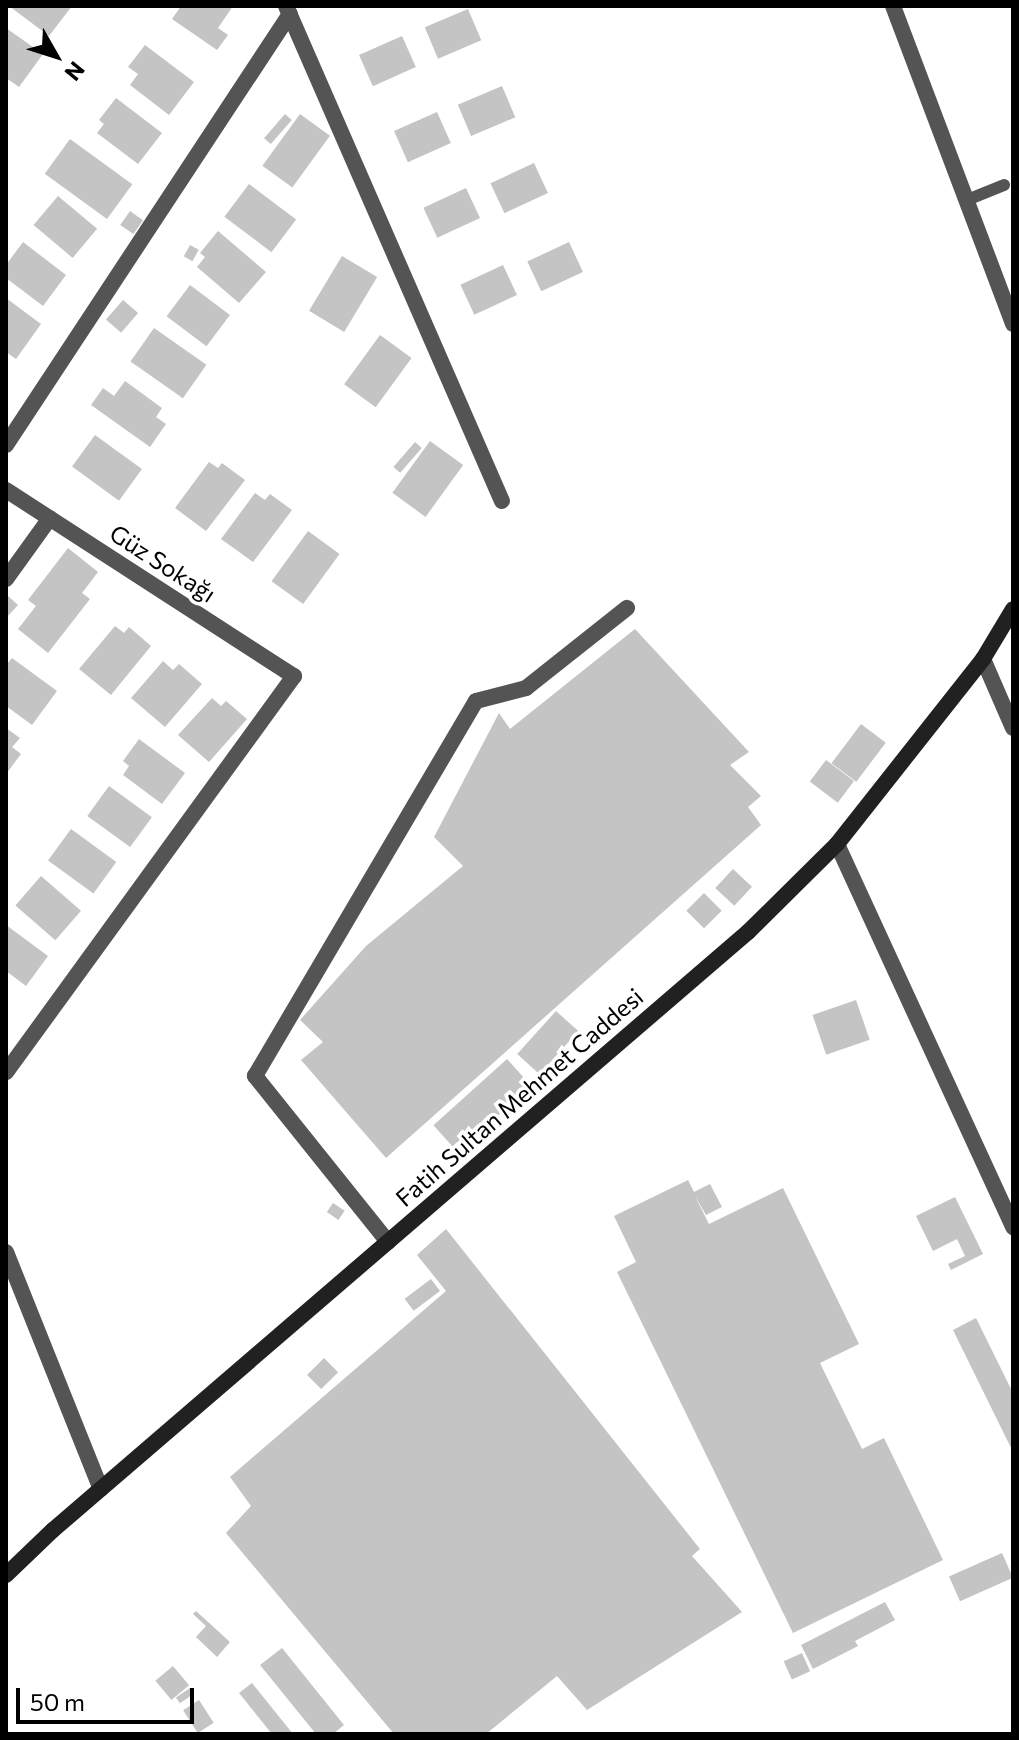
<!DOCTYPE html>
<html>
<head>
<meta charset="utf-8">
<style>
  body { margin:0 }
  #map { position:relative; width:1019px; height:1740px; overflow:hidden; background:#fff; font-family:Commissioner,sans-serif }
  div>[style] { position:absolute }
  .building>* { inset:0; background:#c4c4c4; transform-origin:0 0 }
  .service>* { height:12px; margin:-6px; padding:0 6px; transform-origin:6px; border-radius:6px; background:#545454 }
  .minor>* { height:16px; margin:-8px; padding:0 8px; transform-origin:8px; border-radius:8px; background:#545454 }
  .tertiary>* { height:16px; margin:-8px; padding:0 8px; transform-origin:8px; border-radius:8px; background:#545454 }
  .secondary>* { height:16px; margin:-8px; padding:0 8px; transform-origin:8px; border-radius:8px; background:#212121 }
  span { translate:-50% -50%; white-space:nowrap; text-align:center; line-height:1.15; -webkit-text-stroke:7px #fff; paint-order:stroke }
  .street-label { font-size:24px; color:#000 }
  .frame { position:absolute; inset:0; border:8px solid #000; pointer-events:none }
  .north { position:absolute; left:16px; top:16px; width:80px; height:80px; -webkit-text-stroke:6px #fff; paint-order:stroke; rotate:129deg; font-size:22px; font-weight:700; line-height:32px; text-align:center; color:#000 }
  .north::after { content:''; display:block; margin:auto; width:28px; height:36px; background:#000; clip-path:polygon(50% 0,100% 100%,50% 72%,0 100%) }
  .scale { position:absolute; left:16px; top:1688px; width:178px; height:36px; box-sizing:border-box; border:4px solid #000; border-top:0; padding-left:10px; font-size:24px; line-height:28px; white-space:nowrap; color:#000; -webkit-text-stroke:6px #fff; paint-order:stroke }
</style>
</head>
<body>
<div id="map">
  <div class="building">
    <div style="clip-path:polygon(9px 6px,72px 6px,49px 36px)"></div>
    <div style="clip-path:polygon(181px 6px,233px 6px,218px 28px,228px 35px,217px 50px,172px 19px)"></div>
    <div style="left:468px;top:9px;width:34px;height:47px;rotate:67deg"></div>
    <div style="clip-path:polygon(6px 28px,43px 54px,19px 87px,6px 78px)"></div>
    <div style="left:402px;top:36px;width:34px;height:47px;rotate:66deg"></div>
    <div style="clip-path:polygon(145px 45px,194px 82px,169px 115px,130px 85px,138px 74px,128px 67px)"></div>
    <div style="left:502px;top:86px;width:34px;height:48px;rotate:67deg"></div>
    <div style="clip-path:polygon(116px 98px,162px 133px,138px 164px,97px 133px,104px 124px,99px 120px)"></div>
    <div style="left:437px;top:112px;width:34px;height:47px;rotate:66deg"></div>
    <div style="left:285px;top:114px;width:9px;height:32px;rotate:41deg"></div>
    <div style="left:300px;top:114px;width:37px;height:64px;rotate:36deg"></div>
    <div style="left:70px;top:139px;width:77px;height:43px;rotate:36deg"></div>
    <div style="left:534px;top:163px;width:33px;height:48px;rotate:65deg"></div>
    <div style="left:249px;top:184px;width:59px;height:41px;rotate:37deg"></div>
    <div style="left:466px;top:188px;width:33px;height:47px;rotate:65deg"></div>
    <div style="left:58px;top:196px;width:51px;height:38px;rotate:40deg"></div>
    <div style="left:130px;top:211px;width:16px;height:17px;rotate:35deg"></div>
    <div style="clip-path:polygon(218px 231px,266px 272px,239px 303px,197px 267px,205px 257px,200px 253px)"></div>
    <div style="clip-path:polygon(23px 242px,66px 275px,43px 306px,6px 278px,6px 265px)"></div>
    <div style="left:569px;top:242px;width:33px;height:46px;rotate:65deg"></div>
    <div style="left:190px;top:245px;width:10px;height:13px;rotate:29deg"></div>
    <div style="left:342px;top:256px;width:41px;height:64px;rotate:31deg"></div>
    <div style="left:503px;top:265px;width:33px;height:47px;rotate:65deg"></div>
    <div style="left:190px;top:285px;width:50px;height:39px;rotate:37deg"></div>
    <div style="clip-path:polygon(6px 298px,41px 324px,16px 359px,6px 352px)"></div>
    <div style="left:123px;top:300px;width:20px;height:26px;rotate:41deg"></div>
    <div style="left:154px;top:328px;width:64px;height:41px;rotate:35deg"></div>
    <div style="left:380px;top:335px;width:39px;height:61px;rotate:36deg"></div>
    <div style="clip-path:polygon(125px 381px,162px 408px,156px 417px,166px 424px,150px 447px,91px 405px,103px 388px,114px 396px)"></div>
    <div style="left:95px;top:435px;width:58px;height:39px;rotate:36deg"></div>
    <div style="left:430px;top:441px;width:41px;height:64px;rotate:36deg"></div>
    <div style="left:415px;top:442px;width:9px;height:33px;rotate:41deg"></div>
    <div style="clip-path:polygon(209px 462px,218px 468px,222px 463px,245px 480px,206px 531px,175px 508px)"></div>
    <div style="clip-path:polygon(255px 493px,265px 500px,270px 494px,292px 510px,253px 562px,221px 539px)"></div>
    <div style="left:308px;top:531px;width:39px;height:62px;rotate:36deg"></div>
    <div style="clip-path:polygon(68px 548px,98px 572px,82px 593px,90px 599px,48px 653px,18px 629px,36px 606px,28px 600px)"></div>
    <div style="clip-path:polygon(8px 596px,18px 605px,6px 618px,6px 598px)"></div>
    <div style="clip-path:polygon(115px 626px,124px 633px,129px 627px,151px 646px,111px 695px,79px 669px)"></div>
    <div style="clip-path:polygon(635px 629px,749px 752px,730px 765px,761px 796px,748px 807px,761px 825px,386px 1158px,301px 1060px,323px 1042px,300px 1020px,366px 946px,463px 866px,434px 837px,499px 713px,510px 729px)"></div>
    <div style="clip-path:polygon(12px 658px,57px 691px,32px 725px,6px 706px,6px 665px)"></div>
    <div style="clip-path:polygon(163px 661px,173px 670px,179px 664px,202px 684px,165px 727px,131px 698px)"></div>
    <div style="clip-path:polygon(212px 698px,221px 706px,226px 701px,247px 719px,209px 762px,178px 735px)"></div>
    <div style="left:861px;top:724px;width:31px;height:49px;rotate:37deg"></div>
    <div style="clip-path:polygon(6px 728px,20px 738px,12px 747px,21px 754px,6px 774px)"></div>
    <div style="clip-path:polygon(139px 739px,185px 773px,162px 804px,123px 775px,129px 766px,123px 761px)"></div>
    <div style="left:826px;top:760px;width:35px;height:27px;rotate:37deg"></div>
    <div style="left:109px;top:786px;width:53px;height:37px;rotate:36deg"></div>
    <div style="left:71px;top:829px;width:56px;height:39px;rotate:36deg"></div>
    <div style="left:733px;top:869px;width:26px;height:26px;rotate:43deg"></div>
    <div style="left:41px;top:876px;width:53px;height:39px;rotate:41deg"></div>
    <div style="left:704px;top:893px;width:25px;height:25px;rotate:45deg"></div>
    <div style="clip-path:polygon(6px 925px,48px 956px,26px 986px,6px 971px)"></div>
    <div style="left:856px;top:1000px;width:42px;height:46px;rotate:71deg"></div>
    <div style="left:556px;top:1011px;width:30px;height:58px;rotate:42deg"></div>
    <div style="left:507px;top:1059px;width:36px;height:99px;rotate:48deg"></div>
    <div style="clip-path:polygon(688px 1180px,694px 1192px,710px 1184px,722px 1207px,706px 1215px,695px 1196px,709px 1224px,783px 1188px,859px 1344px,820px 1363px,862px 1449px,884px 1438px,943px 1560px,793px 1633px,617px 1272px,636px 1262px,614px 1216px)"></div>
    <div style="clip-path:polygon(955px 1197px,983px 1254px,951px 1270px,948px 1264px,965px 1256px,957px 1239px,933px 1251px,916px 1216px)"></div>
    <div style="left:333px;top:1203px;width:14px;height:11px;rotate:34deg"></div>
    <div style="clip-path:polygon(446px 1229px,700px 1549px,692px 1556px,742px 1612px,587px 1710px,557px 1676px,486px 1734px,394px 1734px,226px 1533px,251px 1506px,230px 1477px,446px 1291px,417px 1255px)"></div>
    <div style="left:431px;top:1279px;width:15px;height:33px;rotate:53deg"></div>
    <div style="clip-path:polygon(976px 1318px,1013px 1393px,1013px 1452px,953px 1330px)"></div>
    <div style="left:324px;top:1358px;width:20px;height:24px;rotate:45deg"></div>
    <div style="left:1002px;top:1553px;width:27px;height:58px;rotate:66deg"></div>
    <div style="clip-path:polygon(885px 1602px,895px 1620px,855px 1641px,858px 1646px,813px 1669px,801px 1645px)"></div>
    <div style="clip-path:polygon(196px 1611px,230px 1642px,217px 1657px,196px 1637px,206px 1626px,193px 1614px)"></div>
    <div style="clip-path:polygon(282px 1648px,344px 1725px,333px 1734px,316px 1734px,260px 1665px)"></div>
    <div style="left:802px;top:1653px;width:20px;height:20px;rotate:66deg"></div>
    <div style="left:173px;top:1666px;width:25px;height:23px;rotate:50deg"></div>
    <div style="clip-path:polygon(252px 1683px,293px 1734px,272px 1734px,239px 1693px)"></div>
    <div style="left:190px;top:1688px;width:7px;height:17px;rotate:56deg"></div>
    <div style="left:199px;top:1700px;width:27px;height:19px;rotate:57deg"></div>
  </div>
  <div class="service">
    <div style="left:967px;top:200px;width:40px;rotate:-22deg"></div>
  </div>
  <div class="minor">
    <div style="left:286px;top:6px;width:540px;rotate:66.43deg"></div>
    <div style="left:893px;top:6px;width:340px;rotate:69.3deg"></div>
    <div style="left:6px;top:445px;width:516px;rotate:-56.62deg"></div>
    <div style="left:6px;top:490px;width:343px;rotate:32.9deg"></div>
    <div style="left:294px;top:676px;width:490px;rotate:126deg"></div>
    <div style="left:6px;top:579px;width:75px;rotate:-54.2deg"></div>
    <div style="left:837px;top:844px;width:422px;rotate:65.3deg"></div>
    <div style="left:388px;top:1242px;width:213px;rotate:-128.7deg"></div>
    <div style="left:255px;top:1076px;width:435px;rotate:-59.5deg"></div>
    <div style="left:476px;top:701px;width:52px;rotate:-14.6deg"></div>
    <div style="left:526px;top:688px;width:129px;rotate:-38.4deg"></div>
    <div style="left:6px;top:1252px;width:255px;rotate:68.2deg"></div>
  </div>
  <div class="tertiary">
    <div style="left:983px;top:659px;width:75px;rotate:66.5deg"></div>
  </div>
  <div class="secondary">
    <div style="left:6px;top:1575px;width:65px;rotate:-43.8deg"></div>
    <div style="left:53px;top:1530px;width:917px;rotate:-40.71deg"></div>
    <div style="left:748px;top:932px;width:125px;rotate:-44.7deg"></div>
    <div style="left:837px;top:844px;width:236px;rotate:-51.7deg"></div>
    <div style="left:983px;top:659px;width:58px;rotate:-59deg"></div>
  </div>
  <div class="street-label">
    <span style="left:163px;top:563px;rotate:33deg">Güz Sokağı</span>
    <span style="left:519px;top:1097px;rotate:-41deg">Fatih Sultan Mehmet Caddesi</span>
  </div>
  <div class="frame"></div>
  <div class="north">N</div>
  <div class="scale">50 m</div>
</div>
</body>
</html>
